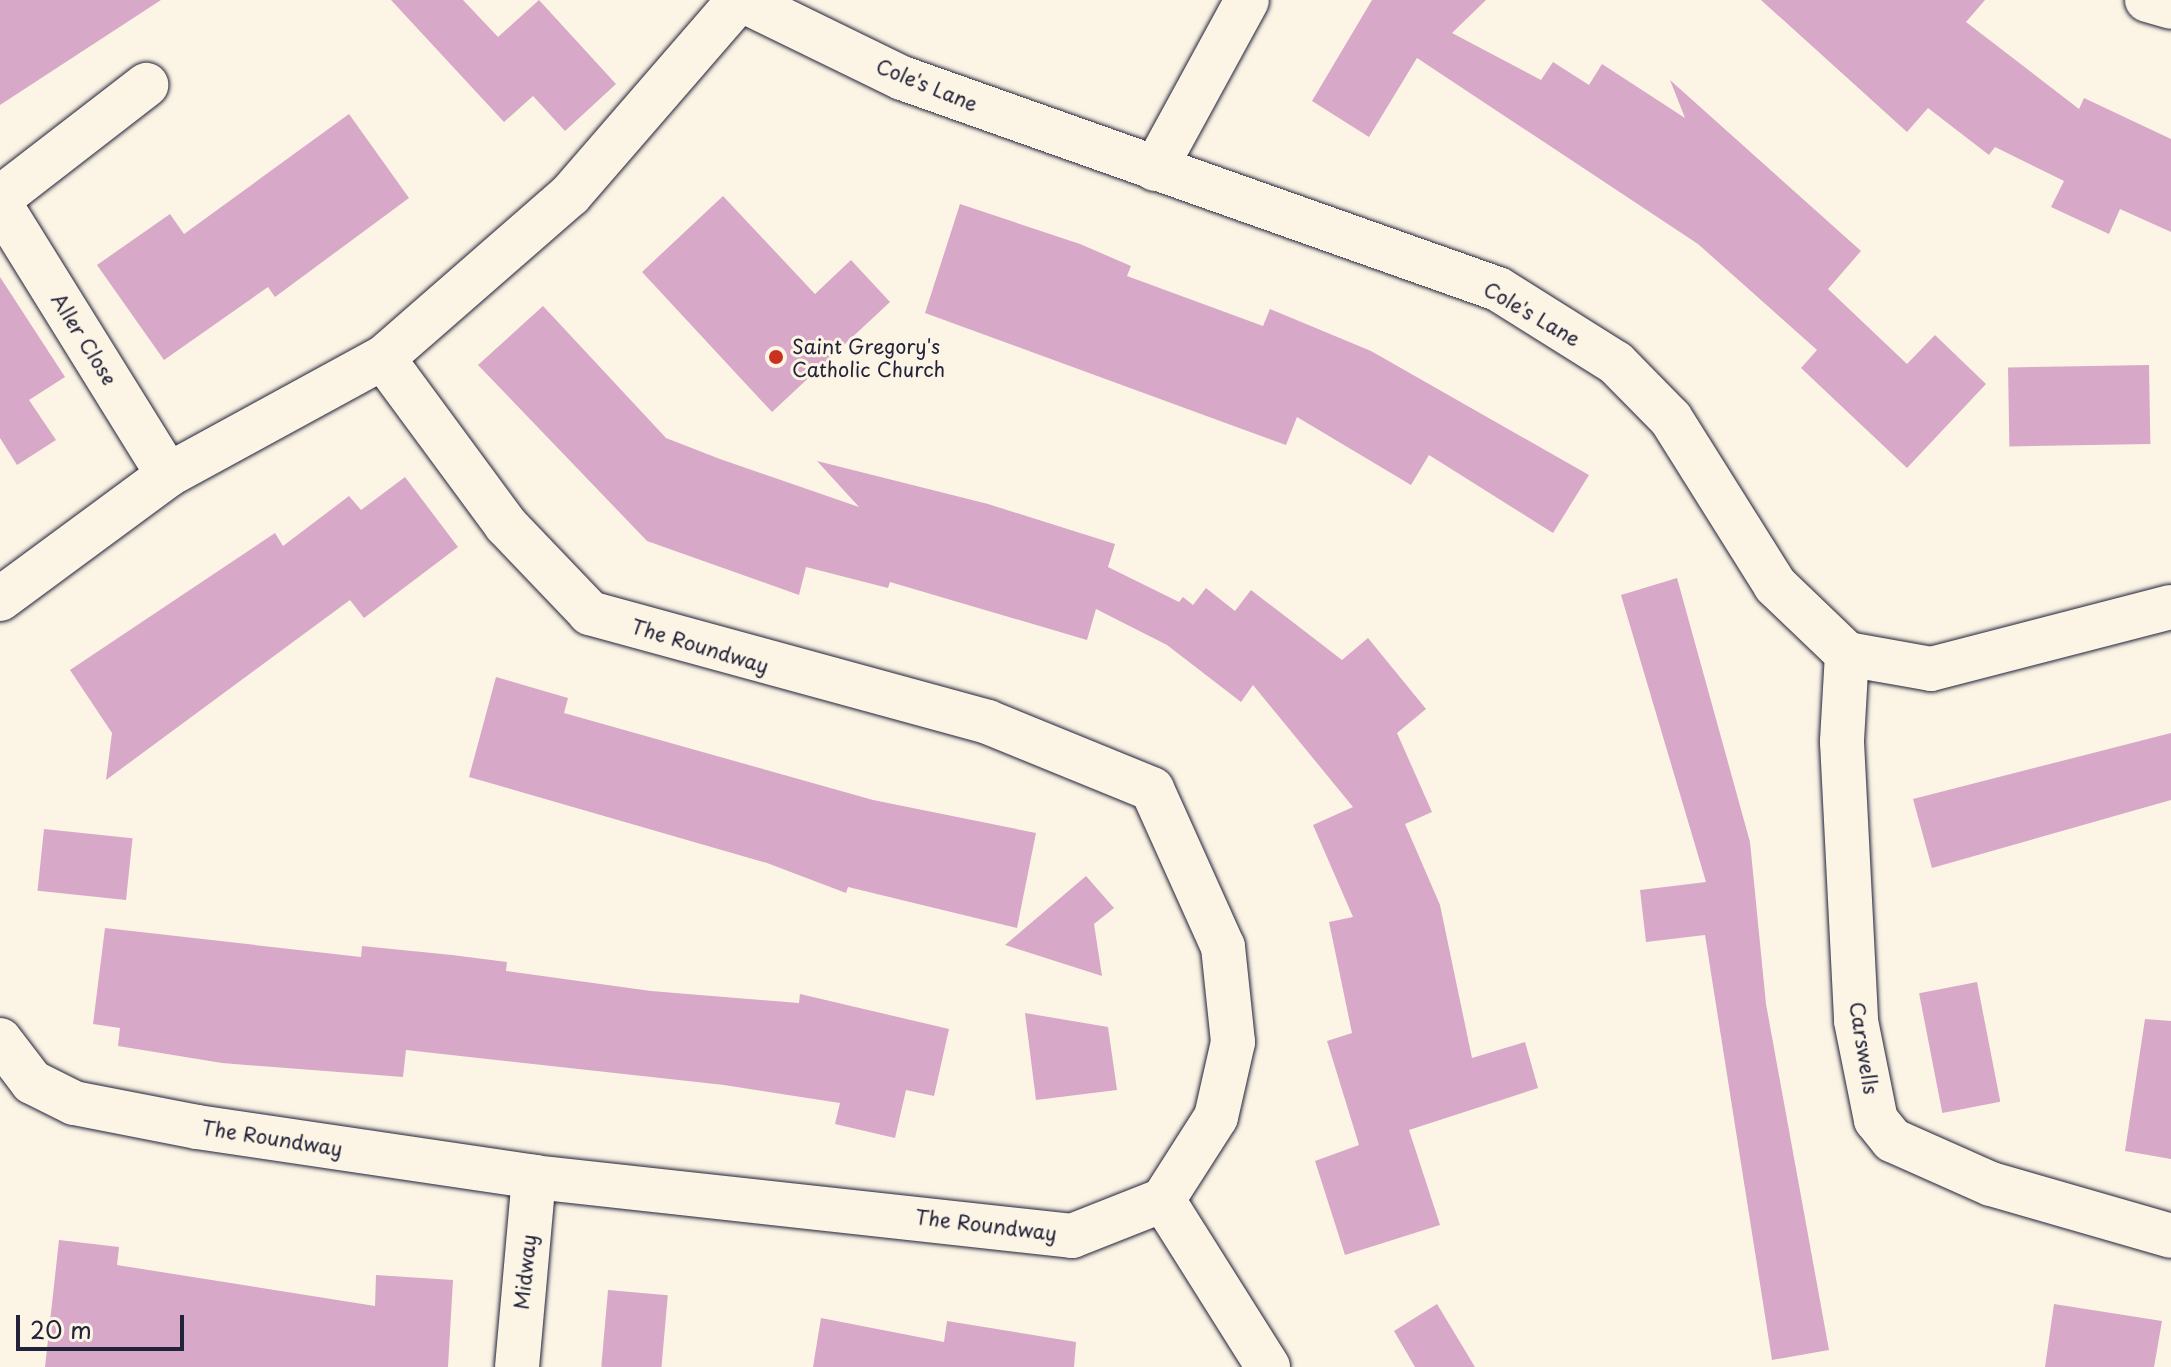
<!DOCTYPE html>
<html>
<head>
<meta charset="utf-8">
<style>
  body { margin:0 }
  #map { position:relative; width:2171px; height:1367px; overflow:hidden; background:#fcf5e5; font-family:"Playpen Sans",sans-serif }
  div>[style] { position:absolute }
  .building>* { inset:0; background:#d7a8c8; transform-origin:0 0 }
  .roads { filter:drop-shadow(0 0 2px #22223b) drop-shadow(0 0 2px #22223b) }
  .minor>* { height:44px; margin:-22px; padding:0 22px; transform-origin:22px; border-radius:22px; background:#fcf5e5 }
  .dots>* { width:22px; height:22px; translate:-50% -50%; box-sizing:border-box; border:4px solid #fcf5e5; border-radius:50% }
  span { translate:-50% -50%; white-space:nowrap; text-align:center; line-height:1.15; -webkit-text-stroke:6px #fcf5e5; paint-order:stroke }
  .street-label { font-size:20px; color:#22223b }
  .poi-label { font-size:20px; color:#22223b }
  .left { translate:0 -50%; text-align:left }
  .scale { position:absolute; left:16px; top:1315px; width:168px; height:36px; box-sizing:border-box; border:4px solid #22223b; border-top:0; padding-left:10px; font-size:24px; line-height:28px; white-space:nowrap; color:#22223b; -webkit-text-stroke:6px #fcf5e5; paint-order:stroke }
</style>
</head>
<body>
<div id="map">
  <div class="building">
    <div style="clip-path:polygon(0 0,161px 0,0 105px)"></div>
    <div style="clip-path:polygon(391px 0,463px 0,498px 37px,539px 0,616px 84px,565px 131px,533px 96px,504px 122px)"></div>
    <div style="clip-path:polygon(1372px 0,1486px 0,1452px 33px,1541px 80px,1553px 62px,1589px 85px,1602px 64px,1685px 118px,1670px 80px,1861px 251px,1828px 289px,1907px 364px,1935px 335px,1986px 384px,1907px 468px,1801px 368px,1817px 350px,1698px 244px,1417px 58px,1369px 137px,1312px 101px)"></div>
    <div style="clip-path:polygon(1761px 0,1985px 0,1966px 22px,2079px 109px,2084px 98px,2171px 139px,2171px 232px,2120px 209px,2109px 234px,2051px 207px,2064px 181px,1995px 147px,1989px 155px,1928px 108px,1907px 132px)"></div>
    <div style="clip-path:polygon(349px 114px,409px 198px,275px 297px,268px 287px,164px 360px,97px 265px,170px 214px,184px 234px)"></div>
    <div style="clip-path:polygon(723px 196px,815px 294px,851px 260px,890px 302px,772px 412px,642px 272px)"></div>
    <div style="clip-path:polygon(960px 204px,1080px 244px,1131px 266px,1127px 276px,1263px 326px,1270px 309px,1371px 351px,1589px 475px,1553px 533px,1429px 455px,1411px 485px,1297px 417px,1286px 445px,925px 313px)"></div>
    <div style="clip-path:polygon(0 277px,65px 377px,29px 400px,56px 440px,17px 465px,0 438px)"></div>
    <div style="clip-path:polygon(543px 306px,666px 438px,720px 459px,859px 507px,817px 461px,988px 504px,1115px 544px,1108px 567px,1179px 602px,1183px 597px,1193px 605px,1206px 588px,1235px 611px,1251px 590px,1342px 660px,1368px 638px,1426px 709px,1397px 733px,1432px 812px,1405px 824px,1440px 905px,1472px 1058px,1525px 1042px,1538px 1088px,1409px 1130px,1440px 1225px,1345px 1255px,1315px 1161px,1359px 1145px,1327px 1041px,1352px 1033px,1329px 922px,1353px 917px,1313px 825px,1353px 807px,1253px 685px,1241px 702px,1167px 645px,1096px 609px,1087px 640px,890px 582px,888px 588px,806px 567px,799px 595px,647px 541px,478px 365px)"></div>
    <div style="left:2149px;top:365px;width:79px;height:141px;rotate:89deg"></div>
    <div style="clip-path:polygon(405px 477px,458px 547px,364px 618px,350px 600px,106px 780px,112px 733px,70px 670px,275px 533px,283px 546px,349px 496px,361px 510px)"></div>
    <div style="clip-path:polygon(1677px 578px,1750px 842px,1766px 1004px,1829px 1350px,1772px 1360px,1705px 935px,1646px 942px,1640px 890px,1706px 882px,1621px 595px)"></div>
    <div style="clip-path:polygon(496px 677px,568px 698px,564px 713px,873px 800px,1036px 833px,1017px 928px,848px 887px,846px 893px,767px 863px,469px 777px)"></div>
    <div style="clip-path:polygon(2171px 733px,2171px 800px,1932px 868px,1913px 799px)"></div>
    <div style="left:44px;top:829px;width:89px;height:62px;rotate:6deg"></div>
    <div style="clip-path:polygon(1086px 876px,1114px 908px,1094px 924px,1102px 976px,1005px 945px)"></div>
    <div style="clip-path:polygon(105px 928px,361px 957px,362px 946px,452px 955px,507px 962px,506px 971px,651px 991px,799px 1003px,800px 994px,949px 1029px,934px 1096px,906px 1090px,895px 1138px,835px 1124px,840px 1103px,724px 1085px,406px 1050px,403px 1077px,222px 1063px,118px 1046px,120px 1028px,93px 1024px)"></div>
    <div style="left:1977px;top:982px;width:122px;height:59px;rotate:79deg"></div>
    <div style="clip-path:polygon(1025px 1013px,1108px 1027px,1117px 1090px,1036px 1100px)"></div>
    <div style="clip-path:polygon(2145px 1019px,2171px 1021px,2171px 1159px,2125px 1151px)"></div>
    <div style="clip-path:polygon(59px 1240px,119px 1247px,117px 1265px,375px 1306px,376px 1275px,453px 1280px,448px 1367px,45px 1367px)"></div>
    <div style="left:608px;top:1290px;width:60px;height:77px;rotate:5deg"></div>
    <div style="clip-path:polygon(1437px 1304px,1475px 1367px,1415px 1367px,1394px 1331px)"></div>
    <div style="clip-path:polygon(2054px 1304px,2162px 1321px,2154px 1367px,2045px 1367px)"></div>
    <div style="clip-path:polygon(821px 1318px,944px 1342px,947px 1321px,1076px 1342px,1074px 1367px,813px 1367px)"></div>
  </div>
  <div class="roads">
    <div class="minor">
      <div style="left:742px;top:0;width:178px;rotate:26deg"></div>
      <div style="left:902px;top:78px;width:632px;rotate:19.5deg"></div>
      <div style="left:1498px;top:289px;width:139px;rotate:32.1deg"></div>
      <div style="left:1616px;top:363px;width:78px;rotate:45.5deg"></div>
      <div style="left:1671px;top:419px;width:196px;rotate:57.9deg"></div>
      <div style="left:1775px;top:585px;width:100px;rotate:43.8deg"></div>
      <div style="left:1847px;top:654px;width:85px;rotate:10.1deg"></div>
      <div style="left:1931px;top:669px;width:248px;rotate:-14.5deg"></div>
      <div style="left:2147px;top:0;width:25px;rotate:16deg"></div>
      <div style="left:1155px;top:169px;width:192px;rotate:-61.4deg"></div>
      <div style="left:0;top:198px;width:185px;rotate:-37.7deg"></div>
      <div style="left:0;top:204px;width:319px;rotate:58.2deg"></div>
      <div style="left:0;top:599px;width:209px;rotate:-36.4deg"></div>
      <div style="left:168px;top:475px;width:245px;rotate:-28.6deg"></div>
      <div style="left:383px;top:358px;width:248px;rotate:-41.1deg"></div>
      <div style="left:570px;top:195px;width:258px;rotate:-49.1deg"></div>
      <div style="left:1847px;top:654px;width:88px;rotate:93.3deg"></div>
      <div style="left:1842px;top:742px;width:279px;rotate:87.1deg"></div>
      <div style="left:1856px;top:1021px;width:101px;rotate:78.6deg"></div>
      <div style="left:1876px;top:1120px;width:26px;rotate:51deg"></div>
      <div style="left:1892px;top:1140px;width:108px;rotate:24deg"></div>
      <div style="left:1991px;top:1184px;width:187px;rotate:16.1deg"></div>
      <div style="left:0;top:1040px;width:53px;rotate:52.7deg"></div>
      <div style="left:32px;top:1082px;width:47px;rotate:26.6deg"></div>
      <div style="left:74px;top:1103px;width:125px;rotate:11deg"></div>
      <div style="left:197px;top:1127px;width:341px;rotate:8.4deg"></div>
      <div style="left:534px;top:1177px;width:541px;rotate:6.26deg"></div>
      <div style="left:1072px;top:1236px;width:98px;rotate:-21.6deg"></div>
      <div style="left:1163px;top:1200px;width:98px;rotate:-57.4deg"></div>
      <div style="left:1216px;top:1117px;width:77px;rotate:-77.2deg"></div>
      <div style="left:1233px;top:1042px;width:96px;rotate:-96deg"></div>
      <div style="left:1223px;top:947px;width:173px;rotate:-114.2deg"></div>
      <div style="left:1152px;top:789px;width:177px;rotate:-157.8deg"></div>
      <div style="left:988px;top:722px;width:413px;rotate:-164.7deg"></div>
      <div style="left:590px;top:613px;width:122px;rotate:-133.7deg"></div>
      <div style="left:506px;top:525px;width:207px;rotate:-126.4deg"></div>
      <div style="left:1163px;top:1200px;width:197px;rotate:57.8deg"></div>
      <div style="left:517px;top:1367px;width:191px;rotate:-84.9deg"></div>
    </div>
  </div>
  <div class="dots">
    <div style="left:776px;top:357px;background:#c8321e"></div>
  </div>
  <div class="street-label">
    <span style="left:927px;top:85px;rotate:22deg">Cole's Lane</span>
    <span style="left:1532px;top:314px;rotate:30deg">Cole's Lane</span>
    <span style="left:84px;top:339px;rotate:58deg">Aller Close</span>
    <span style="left:700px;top:646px;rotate:17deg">The Roundway</span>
    <span style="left:1864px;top:1048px;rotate:81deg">Carswells</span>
    <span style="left:272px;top:1138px;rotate:9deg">The Roundway</span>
    <span style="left:986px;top:1225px;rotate:7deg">The Roundway</span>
    <span style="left:525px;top:1272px;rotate:-84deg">Midway</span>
  </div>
  <div class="poi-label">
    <span class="left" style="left:792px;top:358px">Saint Gregory's<br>Catholic Church</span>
  </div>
  <div class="scale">20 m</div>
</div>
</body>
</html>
